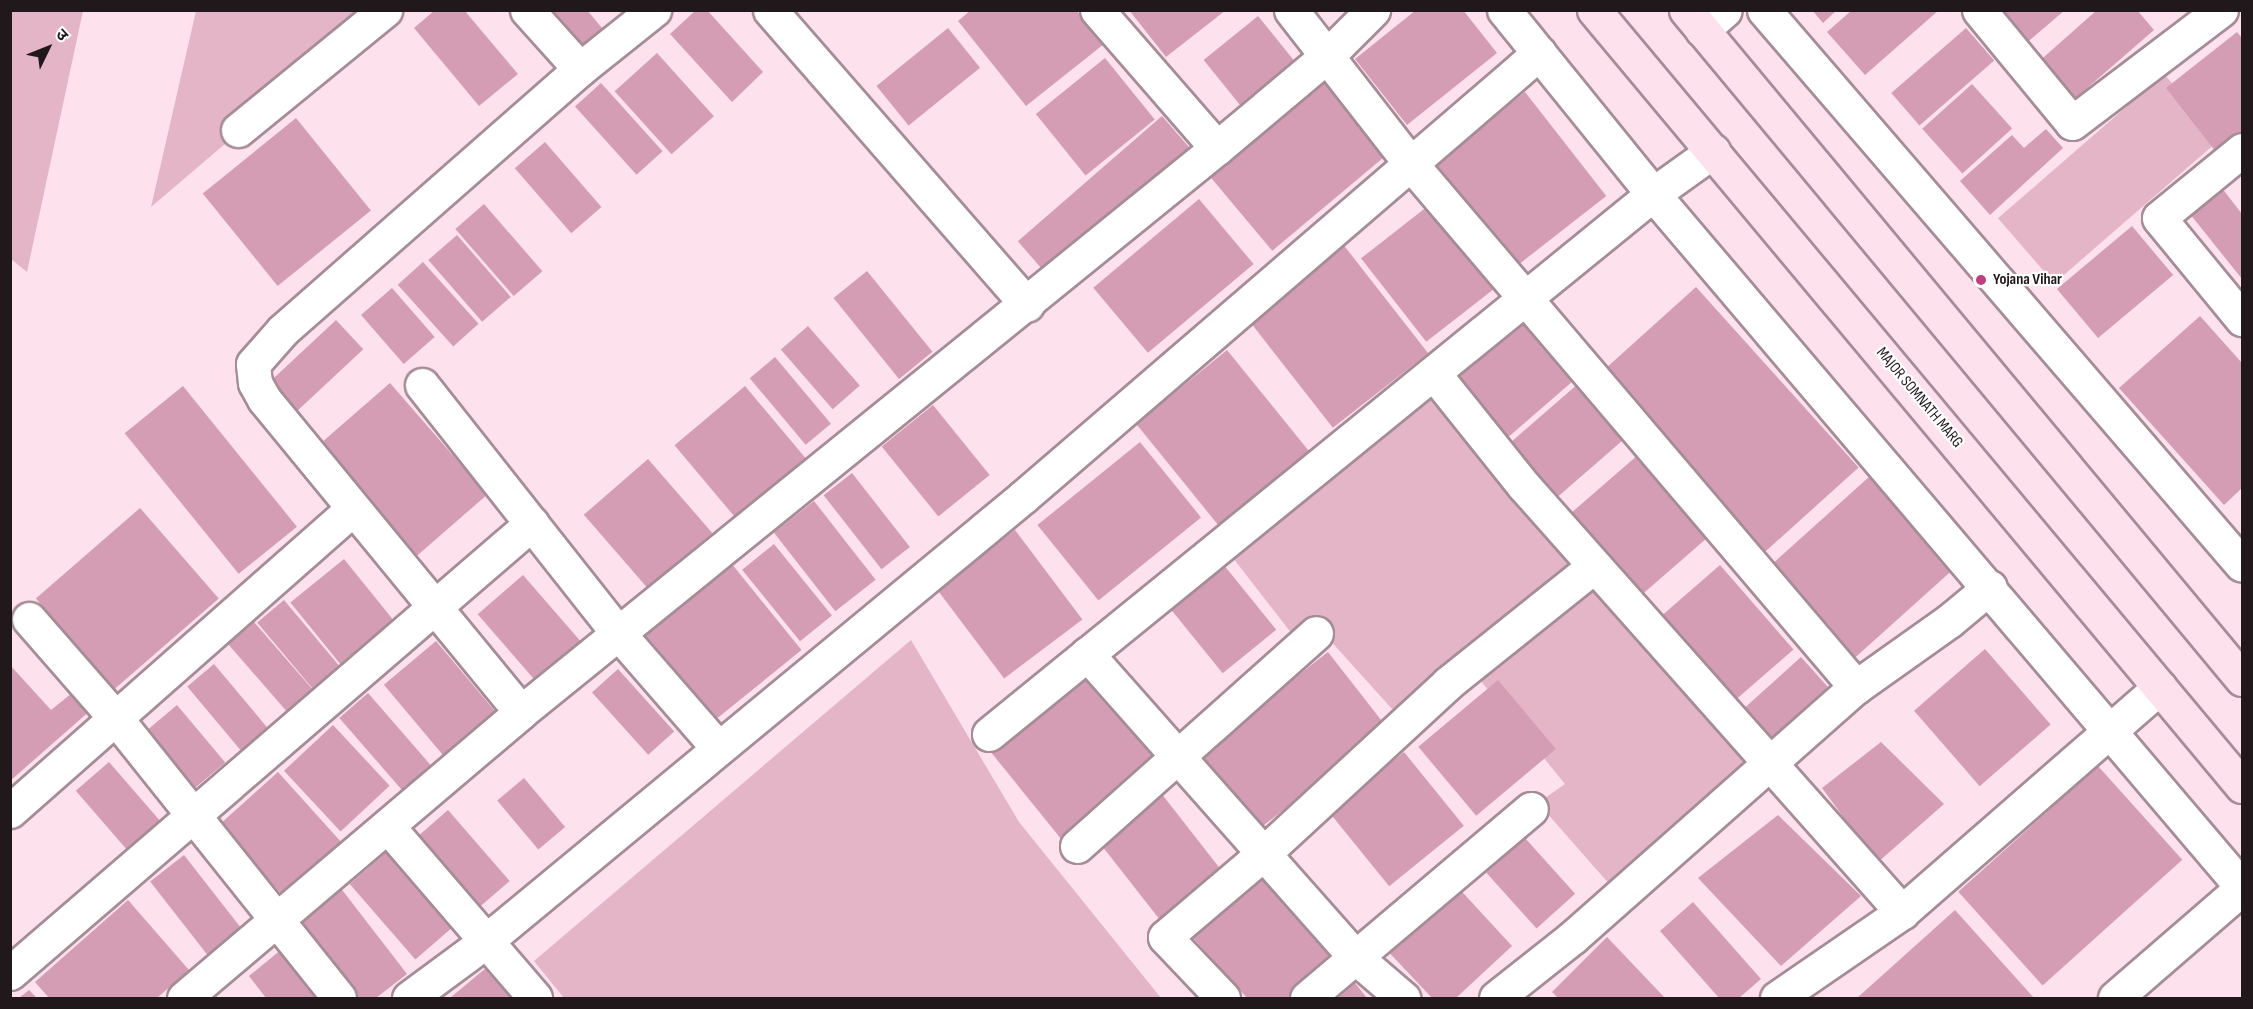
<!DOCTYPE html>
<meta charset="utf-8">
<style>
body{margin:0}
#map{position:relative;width:2253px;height:1009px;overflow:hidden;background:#fde1ec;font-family:"Sofia Sans Condensed","Noto Sans Devanagari",sans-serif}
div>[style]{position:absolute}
.green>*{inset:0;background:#e3b5c7;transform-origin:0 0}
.building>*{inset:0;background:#d49db4;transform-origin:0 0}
.roads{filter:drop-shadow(2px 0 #a58c96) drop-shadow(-2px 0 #a58c96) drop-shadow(0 2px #a58c96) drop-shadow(0 -2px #a58c96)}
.minor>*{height:33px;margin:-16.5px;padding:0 16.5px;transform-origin:16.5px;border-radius:16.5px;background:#fff}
.secondary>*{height:33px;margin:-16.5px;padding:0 16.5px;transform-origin:16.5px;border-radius:16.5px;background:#fde2ee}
.dots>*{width:16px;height:16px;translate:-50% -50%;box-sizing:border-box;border:3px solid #fff;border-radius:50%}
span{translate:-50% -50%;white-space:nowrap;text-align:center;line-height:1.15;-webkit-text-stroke:4.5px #fff;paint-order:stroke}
.poi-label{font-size:16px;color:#21181c;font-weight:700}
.left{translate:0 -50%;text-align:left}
.street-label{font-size:16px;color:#21181c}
.frame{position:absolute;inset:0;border:12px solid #21181c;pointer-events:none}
.north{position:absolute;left:18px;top:18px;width:60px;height:60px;-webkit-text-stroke:4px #fff;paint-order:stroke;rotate:47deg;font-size:16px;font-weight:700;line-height:24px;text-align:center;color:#21181c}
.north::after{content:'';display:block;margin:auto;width:21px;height:27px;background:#21181c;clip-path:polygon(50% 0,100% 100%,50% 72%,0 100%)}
</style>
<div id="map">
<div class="green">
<i style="clip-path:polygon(10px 11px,83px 11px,27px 272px,11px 259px)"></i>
<i style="clip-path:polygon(196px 11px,381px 11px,151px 207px)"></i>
<i style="left:2164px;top:74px;width:86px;height:220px;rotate:49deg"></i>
<i style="clip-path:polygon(1437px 391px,1770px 782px,1626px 903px,1538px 803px,1565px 784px,1471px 669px,1402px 720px,1318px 627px,1299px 643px,1230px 554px)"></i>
<i style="clip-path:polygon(911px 640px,1019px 822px,1161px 998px,564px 998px,534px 961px)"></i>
</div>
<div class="building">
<i style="clip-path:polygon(435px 10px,464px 10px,518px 74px,479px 106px,414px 28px)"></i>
<i style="clip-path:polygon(532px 10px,587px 10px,602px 28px,570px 56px)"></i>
<i style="clip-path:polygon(696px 10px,707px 10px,763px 72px,732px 102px,670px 34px)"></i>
<i style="clip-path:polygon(971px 10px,1076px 10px,1104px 44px,1026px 106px,958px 21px)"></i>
<i style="clip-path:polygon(1129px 10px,1226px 10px,1166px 57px)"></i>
<i style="clip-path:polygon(1416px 10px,1463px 10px,1497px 53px,1407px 125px,1355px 59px)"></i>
<i style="clip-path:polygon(1812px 10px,1837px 10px,1823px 23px)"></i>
<i style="clip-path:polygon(1852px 10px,1939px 10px,1865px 75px,1827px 32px)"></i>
<i style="clip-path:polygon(1995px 10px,2065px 10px,2024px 45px)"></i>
<i style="clip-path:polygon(2097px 10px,2137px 10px,2154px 30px,2070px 103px,2036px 64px)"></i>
<i style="left:1258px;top:16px;width:63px;height:70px;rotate:51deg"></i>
<i style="left:948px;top:28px;width:51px;height:92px;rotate:51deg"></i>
<i style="left:1966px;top:28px;width:43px;height:99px;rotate:49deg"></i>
<i style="clip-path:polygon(2237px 32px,2242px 38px,2242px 146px,2223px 161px,2166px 88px)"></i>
<i style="left:657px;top:53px;width:85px;height:57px;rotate:48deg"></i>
<i style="left:1105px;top:58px;width:79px;height:89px;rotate:51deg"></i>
<i style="left:1331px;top:75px;width:97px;height:158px;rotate:50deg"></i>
<i style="left:601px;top:83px;width:92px;height:35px;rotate:48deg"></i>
<i style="left:1972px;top:84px;width:60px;height:67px;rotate:48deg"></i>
<i style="left:1525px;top:92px;width:132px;height:117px;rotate:52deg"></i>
<i style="left:1162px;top:116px;width:45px;height:191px;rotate:49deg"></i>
<i style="left:296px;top:118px;width:119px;height:120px;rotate:51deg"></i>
<i style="clip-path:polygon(2046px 129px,2063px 148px,1990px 215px,1960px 181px,2012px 135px,2024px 148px)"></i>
<i style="left:545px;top:142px;width:86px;height:40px;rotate:49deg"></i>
<i style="clip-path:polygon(2218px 183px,2242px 214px,2242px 279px,2186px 209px)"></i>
<i style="left:1199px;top:199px;width:85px;height:138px;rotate:50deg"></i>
<i style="left:484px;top:204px;width:89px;height:38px;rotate:49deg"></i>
<i style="left:1428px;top:206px;width:106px;height:85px;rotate:52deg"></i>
<i style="left:2132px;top:226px;width:64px;height:98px;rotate:50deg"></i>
<i style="left:457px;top:235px;width:82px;height:38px;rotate:49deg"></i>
<i style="left:1342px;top:243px;width:140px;height:121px;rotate:52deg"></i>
<i style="left:423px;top:262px;width:83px;height:34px;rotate:48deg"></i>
<i style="left:867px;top:271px;width:104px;height:43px;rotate:51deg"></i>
<i style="left:1696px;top:287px;width:243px;height:131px;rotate:48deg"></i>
<i style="left:392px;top:288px;width:65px;height:41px;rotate:49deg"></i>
<i style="left:1525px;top:306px;width:88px;height:102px;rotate:49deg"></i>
<i style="clip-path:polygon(2200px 316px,2242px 363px,2242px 488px,2224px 505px,2119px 388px)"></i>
<i style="left:336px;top:320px;width:40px;height:97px;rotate:47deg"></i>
<i style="left:808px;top:326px;width:79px;height:36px;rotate:49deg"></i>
<i style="left:1227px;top:350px;width:132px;height:117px;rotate:51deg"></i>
<i style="left:775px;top:357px;width:87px;height:33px;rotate:50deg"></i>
<i style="left:390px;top:383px;width:148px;height:99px;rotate:49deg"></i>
<i style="left:1579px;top:383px;width:72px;height:104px;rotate:49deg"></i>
<i style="left:183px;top:386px;width:181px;height:75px;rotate:51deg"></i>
<i style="left:745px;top:386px;width:99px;height:92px;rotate:50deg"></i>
<i style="left:933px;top:405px;width:90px;height:66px;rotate:51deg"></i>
<i style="left:1140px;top:442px;width:97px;height:132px;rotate:51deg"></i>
<i style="left:1639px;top:454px;width:108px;height:102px;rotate:49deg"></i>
<i style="left:648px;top:459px;width:98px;height:85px;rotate:49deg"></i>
<i style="left:852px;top:473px;width:94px;height:36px;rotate:52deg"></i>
<i style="left:1870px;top:476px;width:125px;height:140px;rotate:48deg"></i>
<i style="left:814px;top:501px;width:100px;height:51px;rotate:52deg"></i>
<i style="left:140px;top:508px;width:120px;height:138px;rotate:49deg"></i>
<i style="left:1015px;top:530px;width:112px;height:98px;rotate:53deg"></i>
<i style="left:774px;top:544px;width:92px;height:41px;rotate:51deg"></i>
<i style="left:344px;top:559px;width:88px;height:69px;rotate:51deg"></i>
<i style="left:1219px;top:559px;width:91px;height:69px;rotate:51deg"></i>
<i style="left:731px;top:563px;width:112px;height:124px;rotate:51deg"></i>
<i style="left:1720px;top:565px;width:112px;height:93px;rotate:49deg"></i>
<i style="left:523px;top:575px;width:94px;height:60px;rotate:49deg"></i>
<i style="left:284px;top:600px;width:90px;height:35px;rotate:50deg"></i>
<i style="left:254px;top:622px;width:91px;height:34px;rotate:49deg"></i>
<i style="left:436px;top:641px;width:97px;height:68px;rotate:50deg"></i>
<i style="left:1985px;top:649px;width:100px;height:94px;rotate:49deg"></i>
<i style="left:1328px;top:652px;width:97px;height:166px;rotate:52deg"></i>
<i style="left:1801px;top:657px;width:46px;height:81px;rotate:48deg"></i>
<i style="left:1086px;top:663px;width:123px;height:130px;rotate:51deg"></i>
<i style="left:214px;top:664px;width:90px;height:35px;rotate:50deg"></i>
<i style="clip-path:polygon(10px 665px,51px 710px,77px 689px,92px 709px,10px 781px)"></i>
<i style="left:618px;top:669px;width:84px;height:35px;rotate:48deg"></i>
<i style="left:1498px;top:680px;width:90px;height:104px;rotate:50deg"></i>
<i style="left:368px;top:693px;width:99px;height:38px;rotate:49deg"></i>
<i style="left:177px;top:705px;width:75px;height:45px;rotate:50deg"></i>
<i style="left:333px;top:725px;width:83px;height:67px;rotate:47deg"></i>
<i style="clip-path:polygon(1881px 742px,1944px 804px,1877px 863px,1822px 788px)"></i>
<i style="left:1404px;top:752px;width:95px;height:96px;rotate:51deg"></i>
<i style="left:109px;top:762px;width:80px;height:44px;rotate:49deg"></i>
<i style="left:2098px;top:766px;width:126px;height:188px;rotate:48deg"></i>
<i style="left:278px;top:772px;width:94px;height:79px;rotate:48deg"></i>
<i style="left:524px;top:778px;width:64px;height:35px;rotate:50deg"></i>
<i style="left:1161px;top:793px;width:98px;height:79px;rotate:52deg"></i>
<i style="left:448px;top:810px;width:94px;height:38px;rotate:49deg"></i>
<i style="clip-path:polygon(1778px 815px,1861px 896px,1781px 966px,1698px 878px)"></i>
<i style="left:1525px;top:838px;width:75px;height:52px;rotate:48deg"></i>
<i style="left:389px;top:850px;width:100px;height:52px;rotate:49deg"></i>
<i style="left:184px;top:855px;width:98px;height:43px;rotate:52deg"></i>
<i style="clip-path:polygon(1263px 868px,1337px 956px,1290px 998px,1247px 998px,1186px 930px)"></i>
<i style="clip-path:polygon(336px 882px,407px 974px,376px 998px,352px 998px,290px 917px)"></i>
<i style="clip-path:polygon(1453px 882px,1512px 946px,1456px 998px,1432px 998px,1383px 946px)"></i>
<i style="clip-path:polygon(128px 900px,189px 970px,157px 998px,49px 998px,35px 982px)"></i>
<i style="clip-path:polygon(1693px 902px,1761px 979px,1739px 998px,1719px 998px,1660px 931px)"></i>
<i style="clip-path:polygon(1955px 910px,2034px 998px,1857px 998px)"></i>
<i style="clip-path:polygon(1607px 937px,1665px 998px,1558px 998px,1552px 992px)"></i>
<i style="clip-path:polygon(282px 949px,322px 998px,266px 998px,249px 976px)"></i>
<i style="clip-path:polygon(486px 968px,512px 998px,450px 998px)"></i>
<i style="clip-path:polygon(1355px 983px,1367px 998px,1338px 998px)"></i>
<i style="clip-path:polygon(29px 990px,37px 998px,19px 998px)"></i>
</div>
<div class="roads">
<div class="minor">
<i style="left:527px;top:10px;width:79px;rotate:48.1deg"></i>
<i style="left:770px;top:10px;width:391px;rotate:48.9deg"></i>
<i style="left:1097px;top:10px;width:183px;rotate:49deg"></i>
<i style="left:1291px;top:10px;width:195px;rotate:52.1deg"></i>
<i style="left:1411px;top:164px;width:687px;rotate:49.61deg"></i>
<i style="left:1504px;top:10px;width:237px;rotate:51deg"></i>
<i style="left:1653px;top:194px;width:909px;rotate:49.64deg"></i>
<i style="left:1764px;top:10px;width:732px;rotate:49.26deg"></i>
<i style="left:1979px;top:10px;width:146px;rotate:50.5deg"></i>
<i style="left:2072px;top:123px;width:187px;rotate:-37.2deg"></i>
<i style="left:1702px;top:30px;width:30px;rotate:-41deg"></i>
<i style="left:238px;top:130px;width:190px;rotate:-39.2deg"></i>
<i style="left:2242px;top:150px;width:107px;rotate:140.7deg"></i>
<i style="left:2159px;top:218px;width:131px;rotate:50.6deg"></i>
<i style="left:1435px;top:375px;width:142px;rotate:51.3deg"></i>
<i style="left:1524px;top:486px;width:570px;rotate:48.42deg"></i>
<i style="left:422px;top:385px;width:318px;rotate:51.7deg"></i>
<i style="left:619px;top:634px;width:151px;rotate:49deg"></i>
<i style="left:29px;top:619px;width:135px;rotate:48.9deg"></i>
<i style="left:118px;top:721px;width:354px;rotate:51.4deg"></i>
<i style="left:1087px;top:654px;width:403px;rotate:48.5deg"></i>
<i style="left:1354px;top:956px;width:65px;rotate:40.6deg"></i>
<i style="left:521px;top:712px;width:405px;rotate:-129.4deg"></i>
<i style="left:264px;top:399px;width:18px;rotate:-119deg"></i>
<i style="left:255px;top:383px;width:19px;rotate:-96deg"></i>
<i style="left:253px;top:364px;width:45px;rotate:-48.6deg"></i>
<i style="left:283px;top:330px;width:395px;rotate:-41.3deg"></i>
<i style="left:580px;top:69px;width:95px;rotate:-38.6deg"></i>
<i style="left:989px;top:734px;width:856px;rotate:-39.12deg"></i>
<i style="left:1653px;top:194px;width:74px;rotate:-35.6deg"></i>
<i style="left:10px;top:811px;width:455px;rotate:-41.4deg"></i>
<i style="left:389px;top:828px;width:224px;rotate:49.3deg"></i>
<i style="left:1077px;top:846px;width:320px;rotate:-41.7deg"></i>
<i style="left:10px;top:973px;width:689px;rotate:-40.76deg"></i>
<i style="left:184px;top:998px;width:442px;rotate:-40.3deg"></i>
<i style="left:521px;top:712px;width:896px;rotate:-39.02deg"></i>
<i style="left:1217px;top:148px;width:145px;rotate:-40deg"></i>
<i style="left:1328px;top:55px;width:64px;rotate:-45deg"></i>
<i style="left:409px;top:998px;width:96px;rotate:-36.5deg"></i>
<i style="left:486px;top:941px;width:697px;rotate:-39.58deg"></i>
<i style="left:1023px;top:497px;width:681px;rotate:-40.71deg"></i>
<i style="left:1223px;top:998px;width:84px;rotate:-133.6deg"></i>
<i style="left:1165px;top:937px;width:130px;rotate:-40.3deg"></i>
<i style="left:1264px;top:853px;width:251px;rotate:-42.7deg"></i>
<i style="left:1448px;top:683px;width:187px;rotate:-38.7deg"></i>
<i style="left:1307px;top:998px;width:293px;rotate:-40.2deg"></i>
<i style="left:1496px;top:998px;width:98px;rotate:-38.4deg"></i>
<i style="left:1573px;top:937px;width:378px;rotate:-41.5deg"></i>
<i style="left:1856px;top:687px;width:114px;rotate:-35.4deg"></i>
<i style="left:1949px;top:621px;width:53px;rotate:-39.7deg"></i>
<i style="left:1777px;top:998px;width:152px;rotate:-34.5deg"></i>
<i style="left:1902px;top:912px;width:342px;rotate:-41.1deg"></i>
<i style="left:2115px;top:998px;width:168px;rotate:-40.9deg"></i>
</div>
<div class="secondary">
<i style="left:1594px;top:10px;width:1011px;rotate:50.14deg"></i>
<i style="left:1686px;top:10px;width:870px;rotate:50.27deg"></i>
</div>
</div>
<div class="dots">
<i style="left:1981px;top:280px;background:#c13d82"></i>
</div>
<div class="poi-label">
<span class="left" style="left:1993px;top:280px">Yojana Vihar</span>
</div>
<div class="street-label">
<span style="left:1919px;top:398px;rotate:50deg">MAJOR SOMNATH MARG</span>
</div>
<div class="frame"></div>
<div class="north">उ</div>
</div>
